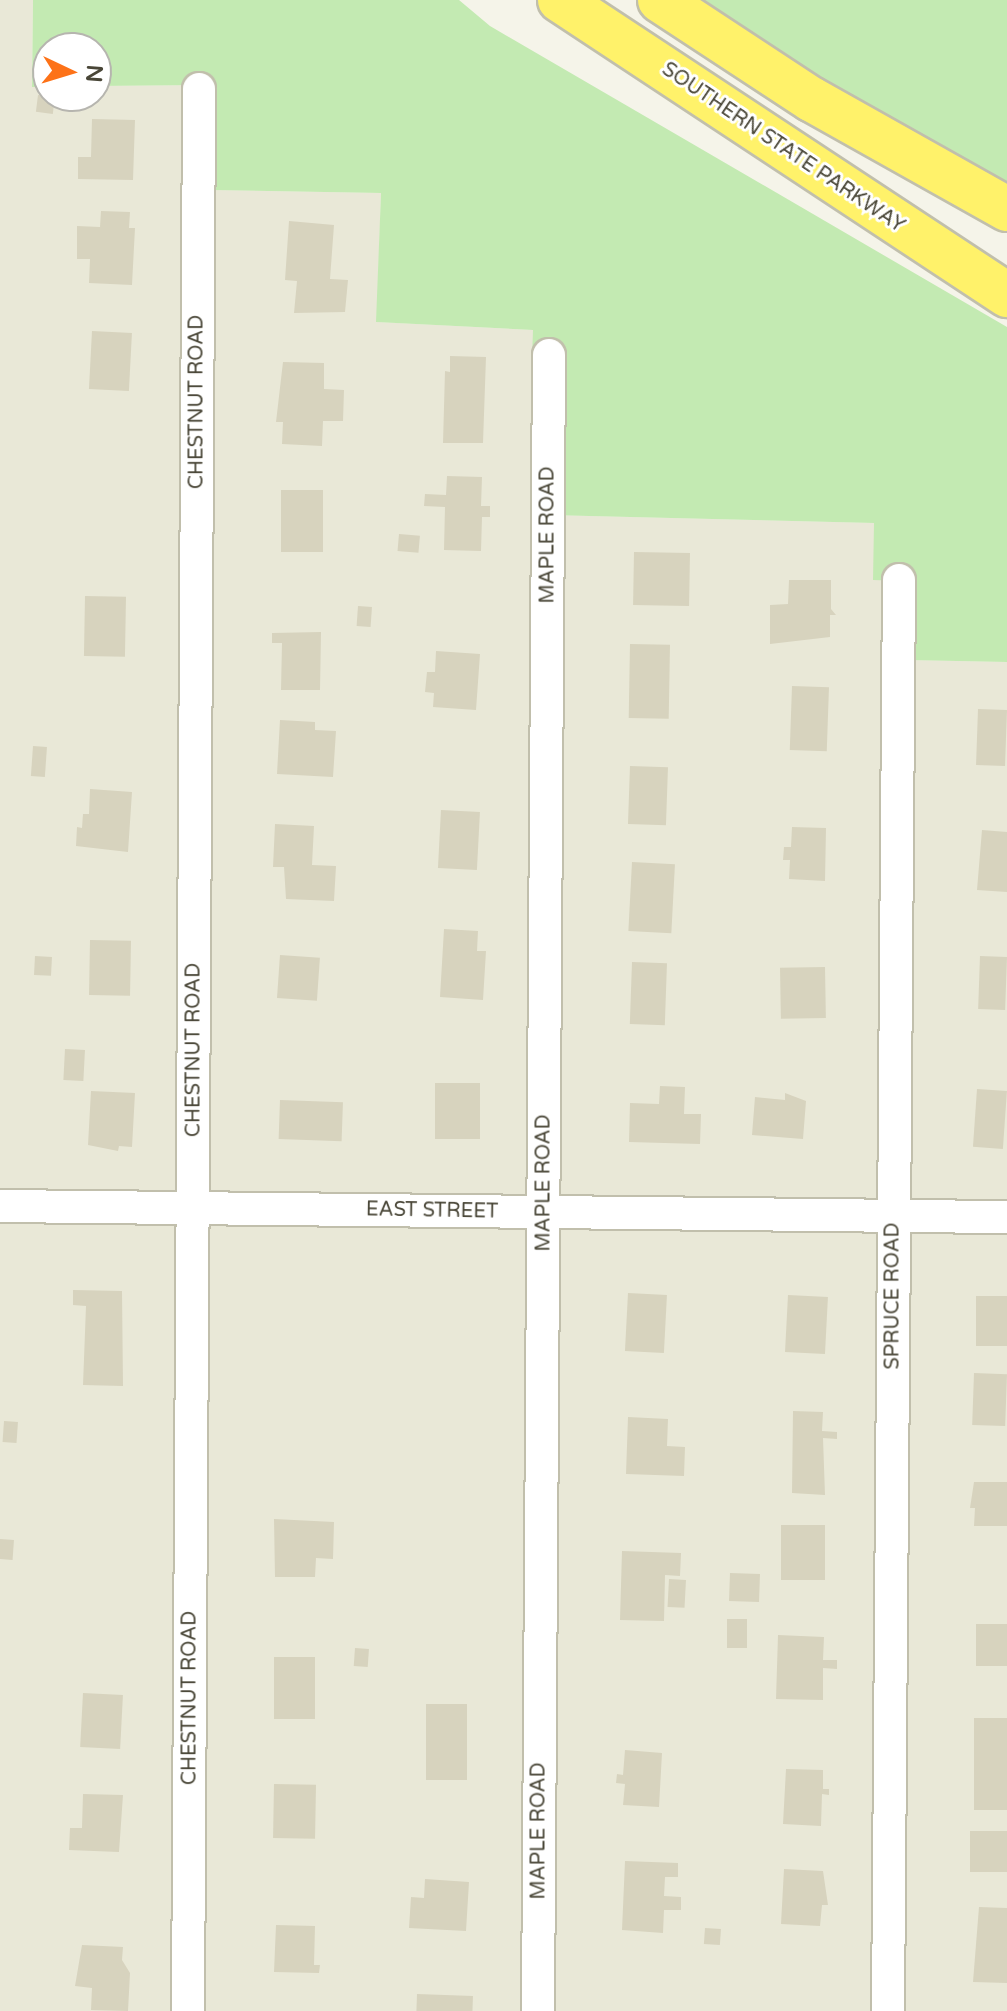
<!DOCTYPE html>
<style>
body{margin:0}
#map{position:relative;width:1007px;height:2011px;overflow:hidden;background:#f5f4e9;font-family:"Varela Round",sans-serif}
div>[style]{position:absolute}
.residential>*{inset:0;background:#e9e8d7}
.green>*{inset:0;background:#c3eab2}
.building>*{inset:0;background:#d7d3be;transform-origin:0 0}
.roads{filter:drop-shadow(2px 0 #c1bfac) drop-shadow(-2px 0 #c1bfac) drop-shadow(0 2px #c1bfac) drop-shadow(0 -2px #c1bfac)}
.minor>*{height:32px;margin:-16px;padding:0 16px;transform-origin:16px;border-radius:16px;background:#fff}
.motorway>*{height:44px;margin:-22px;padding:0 22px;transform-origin:22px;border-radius:22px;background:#fff26a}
span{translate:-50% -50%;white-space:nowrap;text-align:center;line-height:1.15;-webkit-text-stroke:6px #fff;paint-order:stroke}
.street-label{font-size:20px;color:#494637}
.north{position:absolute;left:32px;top:32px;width:80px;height:80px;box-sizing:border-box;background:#fff;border:2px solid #b6b5af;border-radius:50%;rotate:94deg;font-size:22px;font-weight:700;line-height:32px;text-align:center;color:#494637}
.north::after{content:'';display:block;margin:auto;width:28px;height:36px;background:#fd7218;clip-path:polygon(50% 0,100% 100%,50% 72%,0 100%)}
</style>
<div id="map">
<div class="residential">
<i style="clip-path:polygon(0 0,33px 0,32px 86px,48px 87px,48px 96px,96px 96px,96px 86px,209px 85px,211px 190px,381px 193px,377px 322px,533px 330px,549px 359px,549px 515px,875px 523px,904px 581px,906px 660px,1007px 662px,1007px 2011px,0 2011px)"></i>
</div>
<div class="green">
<i style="clip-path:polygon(33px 0,459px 0,490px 26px,1007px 327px,1007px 662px,906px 660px,903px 581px,873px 580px,874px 523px,548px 515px,549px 359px,532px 359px,533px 330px,376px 322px,381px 193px,210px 190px,208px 85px,96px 86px,96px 48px,48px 48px,48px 87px,32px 87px)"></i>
<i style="clip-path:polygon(702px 0,1007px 0,1007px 184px,805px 71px)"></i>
</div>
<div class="building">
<i style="left:38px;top:95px;width:17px;height:17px;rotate:7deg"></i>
<i style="clip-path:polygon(92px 119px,135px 120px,133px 180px,78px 179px,78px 157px,91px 157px)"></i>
<i style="clip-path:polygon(101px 211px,130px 212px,129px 228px,135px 228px,132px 285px,89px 283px,90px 259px,77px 259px,77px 226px,100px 227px)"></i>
<i style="clip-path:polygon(289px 221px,334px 225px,330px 279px,348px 280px,345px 312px,294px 313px,297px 281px,285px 280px)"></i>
<i style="left:92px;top:331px;width:40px;height:58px;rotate:3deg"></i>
<i style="clip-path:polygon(450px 356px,486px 357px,483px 443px,443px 443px,445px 371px,450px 372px)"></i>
<i style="clip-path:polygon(283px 362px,324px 363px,324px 389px,344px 390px,343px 421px,323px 421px,322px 446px,282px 444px,283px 422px,276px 422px)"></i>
<i style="clip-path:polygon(447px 476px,482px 477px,481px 506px,490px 506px,490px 517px,482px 517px,481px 551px,444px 550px,445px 507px,424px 506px,425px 494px,446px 495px)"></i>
<i style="left:281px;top:490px;width:42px;height:62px"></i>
<i style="left:399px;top:534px;width:21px;height:17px;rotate:5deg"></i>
<i style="left:634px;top:552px;width:56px;height:53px;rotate:1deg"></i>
<i style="clip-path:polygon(789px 580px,831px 580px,831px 609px,836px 615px,830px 615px,830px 637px,770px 644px,770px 605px,788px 604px)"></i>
<i style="left:85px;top:596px;width:41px;height:60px;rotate:1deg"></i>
<i style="left:358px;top:606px;width:14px;height:20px;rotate:4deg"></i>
<i style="clip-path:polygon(321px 632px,320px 690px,281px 690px,282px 643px,272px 643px,272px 633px)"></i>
<i style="left:630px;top:644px;width:40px;height:74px;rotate:1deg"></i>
<i style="clip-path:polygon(436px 651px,480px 654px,476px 710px,433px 707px,434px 693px,425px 692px,427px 672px,435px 672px)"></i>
<i style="left:792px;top:686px;width:37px;height:64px;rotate:2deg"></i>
<i style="left:978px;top:709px;width:29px;height:56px;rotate:2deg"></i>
<i style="clip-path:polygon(280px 720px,315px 722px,315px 730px,336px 731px,333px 777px,277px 774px)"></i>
<i style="left:33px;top:746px;width:14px;height:30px;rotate:4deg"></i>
<i style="left:630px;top:766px;width:38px;height:58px;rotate:2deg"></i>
<i style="clip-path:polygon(90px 789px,132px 792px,128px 852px,76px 846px,77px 827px,82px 828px,83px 814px,89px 814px)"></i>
<i style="left:441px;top:810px;width:39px;height:58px;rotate:3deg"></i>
<i style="clip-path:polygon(275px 824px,314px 826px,312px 865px,336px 866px,334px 901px,286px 899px,284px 867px,273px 867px)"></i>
<i style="clip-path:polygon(792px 827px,826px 828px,825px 881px,789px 879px,790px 860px,783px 860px,784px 847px,791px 847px)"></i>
<i style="clip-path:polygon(982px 830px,1007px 832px,1007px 892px,977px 890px)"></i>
<i style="left:632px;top:862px;width:43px;height:69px;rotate:3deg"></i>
<i style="clip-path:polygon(444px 929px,478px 931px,477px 951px,486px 951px,483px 1000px,440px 997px)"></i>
<i style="left:90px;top:940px;width:41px;height:55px;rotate:1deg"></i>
<i style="left:280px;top:955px;width:40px;height:43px;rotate:4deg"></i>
<i style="left:35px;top:956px;width:17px;height:19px;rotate:3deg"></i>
<i style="left:980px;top:956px;width:27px;height:53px;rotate:2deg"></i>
<i style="left:632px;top:962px;width:35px;height:62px;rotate:2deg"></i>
<i style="left:825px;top:967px;width:51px;height:45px;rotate:89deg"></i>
<i style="left:65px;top:1049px;width:20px;height:31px;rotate:3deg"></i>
<i style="left:435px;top:1083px;width:45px;height:56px"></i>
<i style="clip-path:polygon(660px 1086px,685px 1087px,684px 1114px,701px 1114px,700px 1144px,629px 1142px,630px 1103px,659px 1104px)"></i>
<i style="left:977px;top:1089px;width:30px;height:58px;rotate:4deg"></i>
<i style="clip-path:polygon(91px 1091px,135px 1093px,132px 1147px,119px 1146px,118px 1151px,88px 1145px)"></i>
<i style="clip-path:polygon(785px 1093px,806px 1101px,803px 1139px,752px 1135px,755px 1097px,785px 1100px)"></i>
<i style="left:280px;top:1100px;width:63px;height:39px;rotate:2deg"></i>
<i style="clip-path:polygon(73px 1290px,122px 1291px,123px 1386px,83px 1385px,86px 1306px,73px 1305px)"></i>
<i style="left:628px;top:1293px;width:39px;height:58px;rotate:3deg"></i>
<i style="left:788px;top:1295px;width:40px;height:57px;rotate:3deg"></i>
<i style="left:976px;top:1296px;width:31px;height:50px"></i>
<i style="left:974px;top:1373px;width:33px;height:52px;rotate:2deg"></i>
<i style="clip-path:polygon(793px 1411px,823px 1412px,822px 1431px,837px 1432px,837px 1439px,823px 1438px,825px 1495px,792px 1493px)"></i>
<i style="clip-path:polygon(628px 1417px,668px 1419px,667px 1446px,685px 1447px,684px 1476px,626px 1474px)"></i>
<i style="left:4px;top:1421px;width:14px;height:21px;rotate:4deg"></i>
<i style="clip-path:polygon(974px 1482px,1007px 1482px,1007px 1526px,974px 1526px,975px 1508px,970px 1508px)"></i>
<i style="clip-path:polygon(274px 1519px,334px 1522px,333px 1559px,316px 1558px,315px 1577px,275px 1577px)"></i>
<i style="left:781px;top:1525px;width:44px;height:55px"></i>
<i style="left:0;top:1539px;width:14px;height:20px;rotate:4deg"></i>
<i style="clip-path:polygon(622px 1551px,681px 1553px,680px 1576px,665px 1575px,664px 1621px,620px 1620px)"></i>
<i style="left:730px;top:1573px;width:30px;height:28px;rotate:2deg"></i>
<i style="left:669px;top:1579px;width:17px;height:28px;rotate:3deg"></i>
<i style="left:727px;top:1619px;width:20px;height:29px"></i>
<i style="left:976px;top:1624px;width:31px;height:42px"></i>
<i style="clip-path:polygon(778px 1635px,824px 1637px,823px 1660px,837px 1660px,837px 1669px,823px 1668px,823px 1700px,776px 1699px)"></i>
<i style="left:355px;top:1648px;width:14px;height:18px;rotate:4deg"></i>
<i style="left:274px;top:1657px;width:41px;height:62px"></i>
<i style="left:83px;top:1693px;width:40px;height:54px;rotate:3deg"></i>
<i style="left:426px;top:1704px;width:41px;height:76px"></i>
<i style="left:974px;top:1718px;width:33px;height:92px"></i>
<i style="clip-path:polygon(625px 1750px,662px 1753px,659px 1807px,623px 1805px,625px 1784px,616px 1783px,617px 1774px,623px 1775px)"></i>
<i style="clip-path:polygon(786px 1769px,823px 1770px,823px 1789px,829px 1789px,829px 1795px,822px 1794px,821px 1826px,783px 1824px)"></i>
<i style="left:274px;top:1784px;width:42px;height:54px;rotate:1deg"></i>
<i style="clip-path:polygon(83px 1794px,123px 1795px,119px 1852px,69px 1850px,70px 1828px,82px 1828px)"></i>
<i style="left:970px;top:1831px;width:37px;height:41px"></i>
<i style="clip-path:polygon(625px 1861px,678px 1863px,678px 1877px,665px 1877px,664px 1896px,681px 1897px,681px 1910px,664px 1910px,663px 1933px,622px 1930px)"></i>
<i style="clip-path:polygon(784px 1869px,823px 1871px,828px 1905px,822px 1905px,820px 1926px,781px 1924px)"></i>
<i style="clip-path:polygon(425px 1879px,469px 1882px,466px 1931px,409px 1928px,411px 1897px,424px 1898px)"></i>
<i style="clip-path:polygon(979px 1907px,1007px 1908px,1007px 1983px,973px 1982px)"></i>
<i style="clip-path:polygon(276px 1925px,315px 1926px,314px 1965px,320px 1965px,319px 1973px,274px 1972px)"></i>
<i style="left:705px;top:1928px;width:16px;height:16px;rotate:4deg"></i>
<i style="clip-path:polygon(82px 1945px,123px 1947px,122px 1960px,130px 1973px,128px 2011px,91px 2010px,92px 1988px,75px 1986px)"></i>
<i style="left:417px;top:1994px;width:56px;height:17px;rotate:2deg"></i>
</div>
<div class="roads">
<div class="minor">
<i style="left:0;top:1206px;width:1007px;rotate:0.63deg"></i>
<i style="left:188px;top:2011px;width:1922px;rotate:-89.67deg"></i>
<i style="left:538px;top:2011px;width:1656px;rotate:-89.62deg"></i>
<i style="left:888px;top:2011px;width:1431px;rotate:-89.56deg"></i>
</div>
<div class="motorway">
<i style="left:560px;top:0;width:536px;rotate:33.42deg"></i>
<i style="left:660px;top:0;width:181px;rotate:33.3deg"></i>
<i style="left:811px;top:99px;width:225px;rotate:29.3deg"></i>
</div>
</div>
<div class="street-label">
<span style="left:783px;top:148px;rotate:34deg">SOUTHERN STATE PARKWAY</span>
<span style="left:197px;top:402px;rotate:-90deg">CHESTNUT ROAD</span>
<span style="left:548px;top:535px;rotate:-90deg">MAPLE ROAD</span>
<span style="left:194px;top:1050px;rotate:-90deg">CHESTNUT ROAD</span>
<span style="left:544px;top:1183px;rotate:-90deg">MAPLE ROAD</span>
<span style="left:432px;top:1211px;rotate:1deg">EAST STREET</span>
<span style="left:893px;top:1296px;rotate:-90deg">SPRUCE ROAD</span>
<span style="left:190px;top:1698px;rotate:-90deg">CHESTNUT ROAD</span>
<span style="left:539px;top:1831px;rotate:-90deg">MAPLE ROAD</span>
</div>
<div class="north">N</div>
</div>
